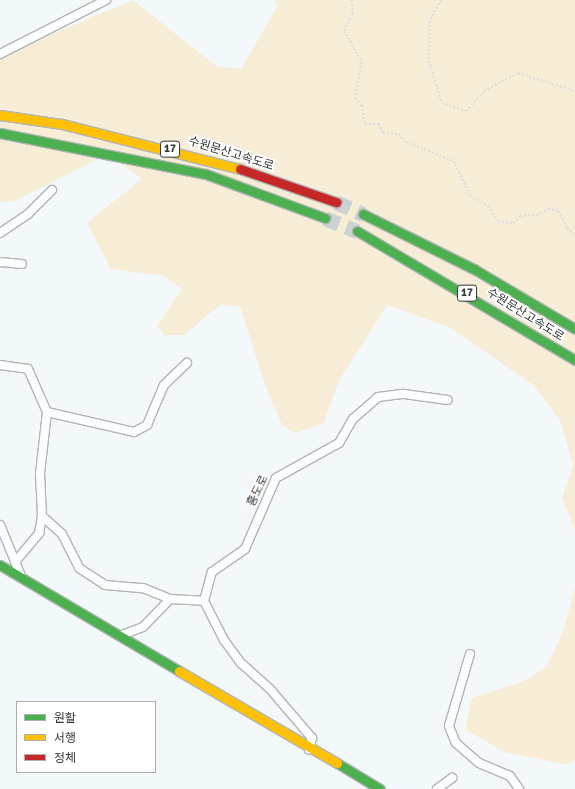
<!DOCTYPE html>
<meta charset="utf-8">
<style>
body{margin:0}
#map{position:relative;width:575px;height:789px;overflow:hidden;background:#f3f9fa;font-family:Signika,"Noto Sans KR",sans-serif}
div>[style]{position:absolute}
.green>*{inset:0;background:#f7ecd6}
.highway-tunnel>*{height:15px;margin-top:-7.5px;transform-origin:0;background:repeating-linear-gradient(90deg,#ccd2d3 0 15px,transparent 0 23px)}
.path>*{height:1.5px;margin-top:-0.75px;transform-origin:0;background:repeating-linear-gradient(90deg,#dbdddd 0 2px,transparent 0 4px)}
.roads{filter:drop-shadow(1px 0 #b1b5b6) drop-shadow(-1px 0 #b1b5b6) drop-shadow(0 1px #b1b5b6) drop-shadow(0 -1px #b1b5b6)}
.street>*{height:8px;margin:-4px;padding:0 4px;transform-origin:4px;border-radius:4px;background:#fdfefe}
.fast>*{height:9px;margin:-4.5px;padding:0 4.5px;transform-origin:4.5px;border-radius:4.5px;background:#4caf50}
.slow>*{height:9px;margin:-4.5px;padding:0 4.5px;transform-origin:4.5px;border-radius:4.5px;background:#ffc107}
.jam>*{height:9px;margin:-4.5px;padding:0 4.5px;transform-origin:4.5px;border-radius:4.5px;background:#c62828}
span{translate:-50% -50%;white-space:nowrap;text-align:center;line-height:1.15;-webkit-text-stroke:4px #fff;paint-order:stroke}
.shield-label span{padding:1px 3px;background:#fff;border:1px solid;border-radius:3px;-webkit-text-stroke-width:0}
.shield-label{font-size:11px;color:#323636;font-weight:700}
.street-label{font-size:12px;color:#323636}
.legend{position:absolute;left:16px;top:701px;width:140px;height:72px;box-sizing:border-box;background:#fff;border:1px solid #adafaf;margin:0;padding:5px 7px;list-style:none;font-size:12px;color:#323636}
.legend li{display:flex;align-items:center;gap:8px;height:20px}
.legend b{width:20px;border:1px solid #adafaf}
</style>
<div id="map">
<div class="green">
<i style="clip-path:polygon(133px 0,216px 66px,241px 69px,277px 7px,274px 0,575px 0,575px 530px,562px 498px,573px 465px,560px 420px,533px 385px,449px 327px,387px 305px,340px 379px,323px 424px,295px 433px,282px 425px,265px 385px,240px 306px,220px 305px,184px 335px,165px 335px,157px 326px,182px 289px,164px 276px,111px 269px,87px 223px,142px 179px,108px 154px,15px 201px,0 202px,0 56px)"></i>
<i style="clip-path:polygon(575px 588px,575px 760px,567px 765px,504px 752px,465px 729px,472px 698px,525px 681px,547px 666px,564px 629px)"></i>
</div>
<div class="highway-tunnel">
<i style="left:336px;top:202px;width:30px;rotate:24deg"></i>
<i style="left:325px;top:218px;width:35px;rotate:22deg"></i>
</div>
<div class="path">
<i style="left:352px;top:0;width:15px;rotate:86deg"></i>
<i style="left:353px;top:15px;width:18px;rotate:119deg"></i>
<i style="left:344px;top:31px;width:36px;rotate:60deg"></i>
<i style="left:362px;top:62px;width:37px;rotate:101deg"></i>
<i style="left:355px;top:98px;width:10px;rotate:45deg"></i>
<i style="left:362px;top:105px;width:19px;rotate:81deg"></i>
<i style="left:365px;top:124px;width:14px"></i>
<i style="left:379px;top:124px;width:10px;rotate:66deg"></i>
<i style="left:383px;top:133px;width:16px;rotate:4deg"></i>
<i style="left:399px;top:134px;width:11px;rotate:49deg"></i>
<i style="left:406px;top:142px;width:52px;rotate:21.6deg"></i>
<i style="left:454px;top:161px;width:38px;rotate:65deg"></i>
<i style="left:470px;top:196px;width:21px;rotate:28deg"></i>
<i style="left:489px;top:206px;width:17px;rotate:59deg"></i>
<i style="left:498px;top:221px;width:15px;rotate:8deg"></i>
<i style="left:513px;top:223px;width:10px;rotate:-45deg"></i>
<i style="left:520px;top:216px;width:17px;rotate:-3deg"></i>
<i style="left:537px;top:215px;width:13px;rotate:-29deg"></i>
<i style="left:548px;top:209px;width:11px;rotate:10deg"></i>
<i style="left:559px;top:211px;width:19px;rotate:65deg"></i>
<i style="left:567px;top:228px;width:11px;rotate:41deg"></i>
<i style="left:441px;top:0;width:24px;rotate:118deg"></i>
<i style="left:430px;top:21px;width:40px;rotate:91.4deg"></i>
<i style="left:429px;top:61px;width:44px;rotate:72.8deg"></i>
<i style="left:442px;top:103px;width:25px;rotate:18deg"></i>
<i style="left:466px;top:111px;width:27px;rotate:-48deg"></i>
<i style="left:484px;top:91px;width:38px;rotate:-28deg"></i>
<i style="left:518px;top:73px;width:60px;rotate:17.5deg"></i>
</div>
<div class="roads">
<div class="street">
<i style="left:0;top:54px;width:119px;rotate:-27deg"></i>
<i style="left:0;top:233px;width:34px;rotate:-34deg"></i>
<i style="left:28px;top:214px;width:34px;rotate:-45deg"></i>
<i style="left:0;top:262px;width:22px;rotate:5deg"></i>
<i style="left:0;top:365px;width:28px;rotate:8deg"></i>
<i style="left:28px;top:369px;width:47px;rotate:66.2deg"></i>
<i style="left:47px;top:412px;width:61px;rotate:96.5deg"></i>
<i style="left:40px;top:473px;width:43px;rotate:87.3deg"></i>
<i style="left:42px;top:516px;width:27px;rotate:42deg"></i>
<i style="left:62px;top:534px;width:38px;rotate:63deg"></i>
<i style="left:79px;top:568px;width:31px;rotate:33deg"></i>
<i style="left:105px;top:585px;width:38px;rotate:5deg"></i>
<i style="left:143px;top:588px;width:29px;rotate:22deg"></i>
<i style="left:170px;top:599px;width:34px;rotate:3deg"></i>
<i style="left:204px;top:601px;width:30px;rotate:-75deg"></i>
<i style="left:212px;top:572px;width:40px;rotate:-34.9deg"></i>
<i style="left:245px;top:549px;width:77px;rotate:-66.4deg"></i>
<i style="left:276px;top:478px;width:72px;rotate:-29.1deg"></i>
<i style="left:339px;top:443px;width:28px;rotate:-60deg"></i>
<i style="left:353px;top:419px;width:33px;rotate:-41deg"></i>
<i style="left:378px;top:397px;width:26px;rotate:-7deg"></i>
<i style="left:404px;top:394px;width:44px;rotate:7.8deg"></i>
<i style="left:47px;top:412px;width:89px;rotate:12.9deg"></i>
<i style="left:134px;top:432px;width:15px;rotate:-28deg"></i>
<i style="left:147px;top:425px;width:43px;rotate:-67deg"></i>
<i style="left:164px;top:385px;width:32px;rotate:-44deg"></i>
<i style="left:0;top:525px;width:55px;rotate:67.6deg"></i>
<i style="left:15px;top:562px;width:38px;rotate:-50deg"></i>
<i style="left:39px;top:533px;width:17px;rotate:-80deg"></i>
<i style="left:204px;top:601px;width:44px;rotate:62.9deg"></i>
<i style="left:224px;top:640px;width:29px;rotate:54deg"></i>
<i style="left:241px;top:663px;width:39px;rotate:42deg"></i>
<i style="left:270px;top:689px;width:65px;rotate:49.4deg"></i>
<i style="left:312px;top:738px;width:12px;rotate:104deg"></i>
<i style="left:122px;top:635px;width:22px;rotate:-21deg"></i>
<i style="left:143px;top:627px;width:39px;rotate:-46deg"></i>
<i style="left:470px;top:654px;width:75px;rotate:106.3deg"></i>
<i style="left:449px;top:726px;width:18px;rotate:68deg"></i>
<i style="left:456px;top:743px;width:30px;rotate:41deg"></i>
<i style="left:479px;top:763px;width:34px;rotate:23deg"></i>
<i style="left:510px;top:776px;width:16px;rotate:55deg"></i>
<i style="left:437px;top:789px;width:19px;rotate:-36deg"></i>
</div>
<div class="fast">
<i style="left:0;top:133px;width:210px;rotate:11.3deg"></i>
<i style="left:206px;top:174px;width:127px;rotate:20.3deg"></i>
<i style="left:363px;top:214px;width:124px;rotate:26.4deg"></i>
<i style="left:474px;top:269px;width:117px;rotate:30.7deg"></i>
<i style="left:357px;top:231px;width:253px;rotate:30.6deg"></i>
<i style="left:0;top:565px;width:208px;rotate:30.6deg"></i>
<i style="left:337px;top:763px;width:50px;rotate:31.2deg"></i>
</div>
<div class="slow">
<i style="left:0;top:115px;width:63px;rotate:8.3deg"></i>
<i style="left:62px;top:124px;width:184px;rotate:14.2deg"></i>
<i style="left:179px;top:671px;width:183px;rotate:30.2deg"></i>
</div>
<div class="jam">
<i style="left:240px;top:169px;width:102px;rotate:19deg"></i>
</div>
</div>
<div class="shield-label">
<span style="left:170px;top:149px">17</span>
<span style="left:467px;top:293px">17</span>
</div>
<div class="street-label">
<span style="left:231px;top:154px;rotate:17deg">수원문산고속도로</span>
<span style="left:525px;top:315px;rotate:32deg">수원문산고속도로</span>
<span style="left:258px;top:491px;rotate:-64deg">흥도로</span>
</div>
<ul class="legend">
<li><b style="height:5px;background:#4caf50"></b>원활</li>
<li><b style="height:5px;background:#ffc107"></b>서행</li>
<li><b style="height:5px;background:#c62828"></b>정체</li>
</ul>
</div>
